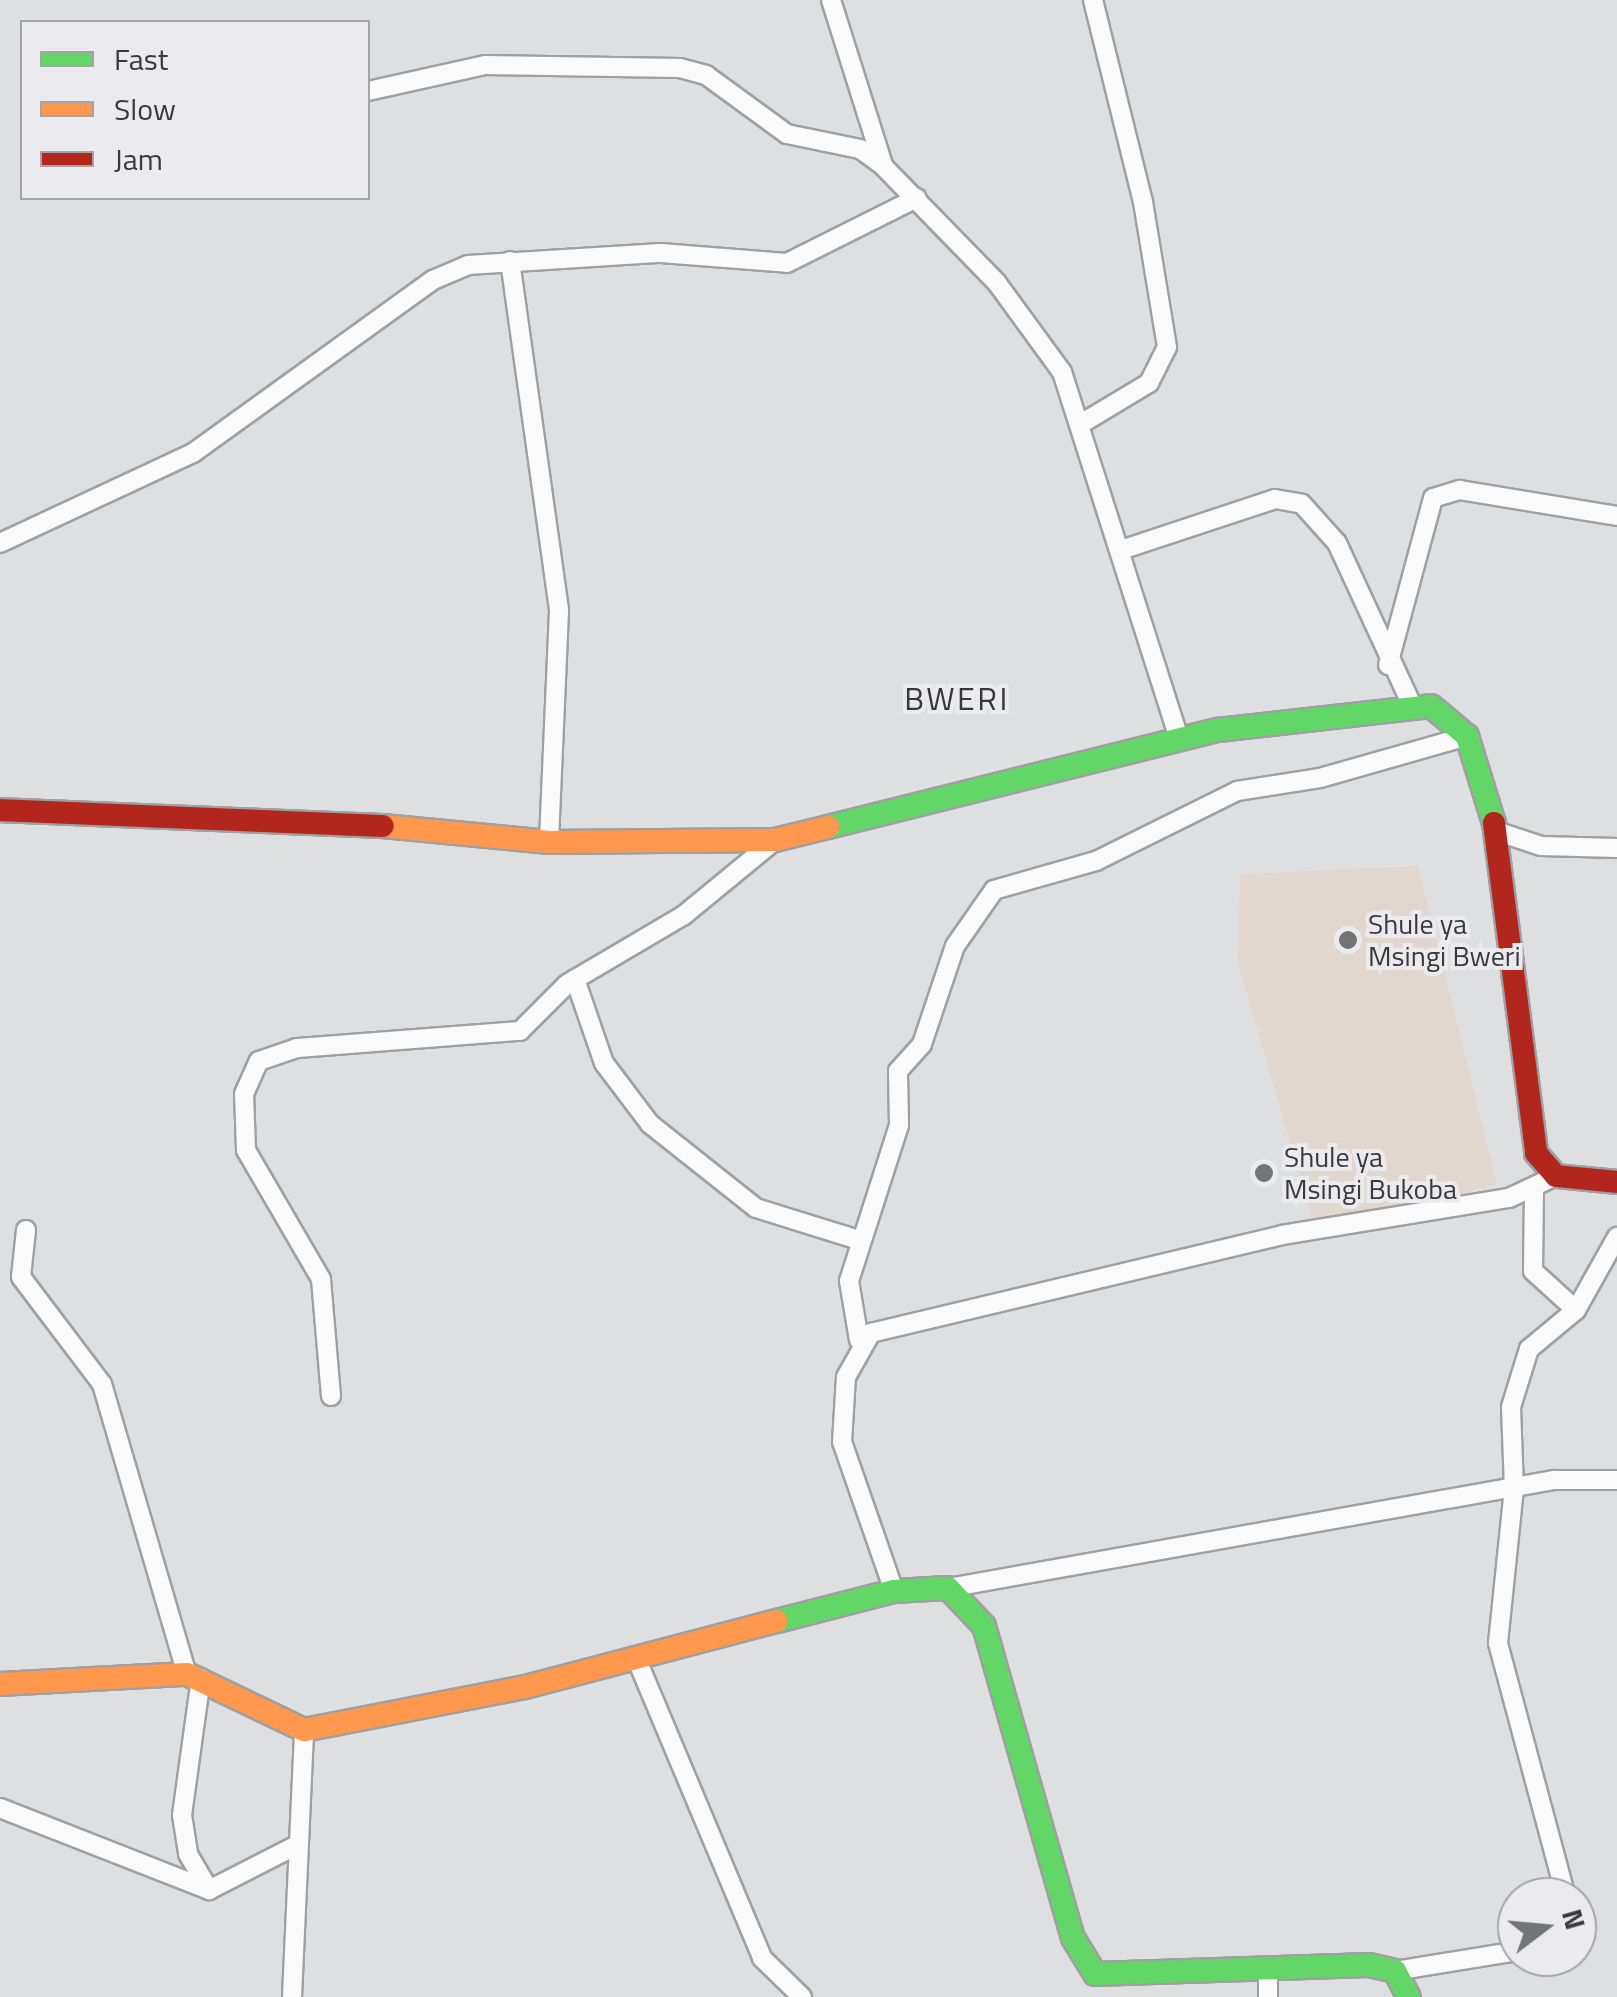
<!DOCTYPE html>
<style>
body{margin:0}
#map{position:relative;width:1617px;height:1997px;overflow:hidden;background:#dedfe0;font-family:"Titillium Web",sans-serif}
div>[style]{position:absolute}
.education>*{inset:0;background:#e1d7cf}
.roads{filter:drop-shadow(2px 0 #9fa0a1) drop-shadow(-2px 0 #9fa0a1) drop-shadow(0 2px #9fa0a1) drop-shadow(0 -2px #9fa0a1)}
.street>*{height:18px;margin:-9px;padding:0 9px;transform-origin:9px;border-radius:9px;background:#fafafa}
.fast>*{height:22px;margin:-11px;padding:0 11px;transform-origin:11px;border-radius:11px;background:#63d668}
.slow>*{height:22px;margin:-11px;padding:0 11px;transform-origin:11px;border-radius:11px;background:#ff974d}
.jam>*{height:22px;margin:-11px;padding:0 11px;transform-origin:11px;border-radius:11px;background:#b3261e}
.dots>*{width:28px;height:28px;translate:-50% -50%;box-sizing:border-box;border:5px solid #ebebef;border-radius:50%}
span{translate:-50% -50%;white-space:nowrap;text-align:center;line-height:1.15;-webkit-text-stroke:8px #ebebef;paint-order:stroke}
.poi-label{font-size:28px;color:#3a3a3b}
.left{translate:0 -50%;text-align:left}
.quarter-label{font-size:32px;color:#37383a;letter-spacing:2.5px}
.legend{position:absolute;left:20px;top:20px;width:350px;height:180px;box-sizing:border-box;background:#ebebef;border:2px solid #a4a4a7;margin:0;padding:12px 18px;list-style:none;font-size:30px;color:#3a3a3b}
.legend li{display:flex;align-items:center;gap:20px;height:50px}
.legend b{width:50px;border:2px solid #a4a4a7}
.north{position:absolute;left:1497px;top:1877px;width:100px;height:100px;box-sizing:border-box;background:#ebebef;border:2px solid #a4a4a7;border-radius:50%;rotate:74deg;font-size:28px;font-weight:700;line-height:40px;text-align:center;color:#3a3a3b}
.north::after{content:'';display:block;margin:auto;width:35px;height:45px;background:#737475;clip-path:polygon(50% 0,100% 100%,50% 72%,0 100%)}
</style>
<div id="map">
<div class="education">
<i style="clip-path:polygon(1418px 866px,1497px 1184px,1316px 1230px,1238px 964px,1240px 874px)"></i>
</div>
<div class="roads">
<div class="street">
<i style="left:831px;top:0;width:173px;rotate:72.5deg"></i>
<i style="left:368px;top:91px;width:120px;rotate:-12.5deg"></i>
<i style="left:485px;top:65px;width:195px;rotate:0.9deg"></i>
<i style="left:680px;top:68px;width:27px;rotate:15deg"></i>
<i style="left:706px;top:75px;width:100px;rotate:36.1deg"></i>
<i style="left:787px;top:134px;width:75px;rotate:11.6deg"></i>
<i style="left:860px;top:149px;width:29px;rotate:36deg"></i>
<i style="left:883px;top:166px;width:163px;rotate:45.7deg"></i>
<i style="left:997px;top:283px;width:110px;rotate:53.9deg"></i>
<i style="left:1062px;top:372px;width:384px;rotate:72.3deg"></i>
<i style="left:510px;top:261px;width:353px;rotate:82deg"></i>
<i style="left:559px;top:611px;width:231px;rotate:92.5deg"></i>
<i style="left:1084px;top:422px;width:76px;rotate:-31deg"></i>
<i style="left:1149px;top:383px;width:40px;rotate:-63.4deg"></i>
<i style="left:1167px;top:347px;width:147px;rotate:-99.4deg"></i>
<i style="left:1143px;top:202px;width:208px;rotate:-103.9deg"></i>
<i style="left:0;top:543px;width:213px;rotate:-25deg"></i>
<i style="left:193px;top:453px;width:296px;rotate:-35.8deg"></i>
<i style="left:433px;top:280px;width:38px;rotate:-23deg"></i>
<i style="left:468px;top:265px;width:193px;rotate:-3.6deg"></i>
<i style="left:661px;top:253px;width:126px;rotate:4.5deg"></i>
<i style="left:787px;top:263px;width:145px;rotate:-26.6deg"></i>
<i style="left:1121px;top:550px;width:162px;rotate:-18.3deg"></i>
<i style="left:1275px;top:499px;width:27px;rotate:10deg"></i>
<i style="left:1302px;top:504px;width:52px;rotate:48.1deg"></i>
<i style="left:1337px;top:543px;width:179px;rotate:65.2deg"></i>
<i style="left:1388px;top:665px;width:173px;rotate:-74.9deg"></i>
<i style="left:1433px;top:498px;width:28px;rotate:-17deg"></i>
<i style="left:1460px;top:490px;width:159px;rotate:9.4deg"></i>
<i style="left:1496px;top:831px;width:47px;rotate:18.4deg"></i>
<i style="left:1541px;top:846px;width:76px;rotate:1.5deg"></i>
<i style="left:575px;top:979px;width:89px;rotate:71deg"></i>
<i style="left:604px;top:1063px;width:76px;rotate:53deg"></i>
<i style="left:650px;top:1124px;width:135px;rotate:38.4deg"></i>
<i style="left:756px;top:1208px;width:108px;rotate:17.3deg"></i>
<i style="left:1534px;top:1190px;width:81px;rotate:90.7deg"></i>
<i style="left:1533px;top:1271px;width:58px;rotate:42.2deg"></i>
<i style="left:26px;top:1230px;width:47px;rotate:96.1deg"></i>
<i style="left:21px;top:1277px;width:134px;rotate:52.9deg"></i>
<i style="left:102px;top:1384px;width:302px;rotate:73.7deg"></i>
<i style="left:859px;top:1340px;width:60px;rotate:-99.6deg"></i>
<i style="left:849px;top:1281px;width:164px;rotate:-72.2deg"></i>
<i style="left:899px;top:1125px;width:54px;rotate:-91.1deg"></i>
<i style="left:898px;top:1071px;width:36px;rotate:-48deg"></i>
<i style="left:922px;top:1044px;width:103px;rotate:-71.4deg"></i>
<i style="left:955px;top:946px;width:68px;rotate:-55.1deg"></i>
<i style="left:994px;top:890px;width:106px;rotate:-15.9deg"></i>
<i style="left:1096px;top:861px;width:157px;rotate:-26.4deg"></i>
<i style="left:1237px;top:791px;width:84px;rotate:-8.9deg"></i>
<i style="left:1320px;top:778px;width:153px;rotate:-15.9deg"></i>
<i style="left:331px;top:1396px;width:117px;rotate:-94.9deg"></i>
<i style="left:321px;top:1279px;width:149px;rotate:-120.2deg"></i>
<i style="left:246px;top:1150px;width:56px;rotate:-92deg"></i>
<i style="left:244px;top:1094px;width:36px;rotate:-66deg"></i>
<i style="left:259px;top:1061px;width:40px;rotate:-18.9deg"></i>
<i style="left:297px;top:1048px;width:224px;rotate:-4.4deg"></i>
<i style="left:520px;top:1031px;width:66px;rotate:-45deg"></i>
<i style="left:567px;top:984px;width:136px;rotate:-30.5deg"></i>
<i style="left:684px;top:915px;width:115px;rotate:-39.4deg"></i>
<i style="left:948px;top:1588px;width:616px;rotate:-10.11deg"></i>
<i style="left:1554px;top:1480px;width:63px"></i>
<i style="left:894px;top:1591px;width:158px;rotate:-109.2deg"></i>
<i style="left:842px;top:1442px;width:65px;rotate:-86.5deg"></i>
<i style="left:846px;top:1377px;width:51px;rotate:-60.4deg"></i>
<i style="left:871px;top:1333px;width:423px;rotate:-13.4deg"></i>
<i style="left:1282px;top:1235px;width:230px;rotate:-9.3deg"></i>
<i style="left:1509px;top:1198px;width:52px;rotate:-25.1deg"></i>
<i style="left:637px;top:1660px;width:323px;rotate:67.2deg"></i>
<i style="left:762px;top:1958px;width:56px;rotate:44.3deg"></i>
<i style="left:201px;top:1678px;width:138px;rotate:97.9deg"></i>
<i style="left:182px;top:1815px;width:39px;rotate:81deg"></i>
<i style="left:188px;top:1854px;width:42px;rotate:59.7deg"></i>
<i style="left:0;top:1808px;width:225px;rotate:21.4deg"></i>
<i style="left:209px;top:1890px;width:101px;rotate:-27.1deg"></i>
<i style="left:1566px;top:1897px;width:263px;rotate:-105deg"></i>
<i style="left:1498px;top:1643px;width:155px;rotate:-84.1deg"></i>
<i style="left:1514px;top:1489px;width:82px;rotate:-92.1deg"></i>
<i style="left:1511px;top:1407px;width:61px;rotate:-72.8deg"></i>
<i style="left:1529px;top:1349px;width:61px;rotate:-39.7deg"></i>
<i style="left:1576px;top:1310px;width:84px;rotate:-60.7deg"></i>
<i style="left:1395px;top:1971px;width:124px;rotate:-9.3deg"></i>
<i style="left:292px;top:1997px;width:267px;rotate:-87.4deg"></i>
<i style="left:1268px;top:1997px;width:25px;rotate:-90deg"></i>
</div>
<div class="fast">
<i style="left:828px;top:827px;width:402px;rotate:-14deg"></i>
<i style="left:1218px;top:730px;width:214px;rotate:-6.4deg"></i>
<i style="left:1431px;top:706px;width:47px;rotate:39.8deg"></i>
<i style="left:1467px;top:736px;width:91px;rotate:72.8deg"></i>
<i style="left:777px;top:1621px;width:121px;rotate:-14.4deg"></i>
<i style="left:894px;top:1591px;width:54px;rotate:-3.2deg"></i>
<i style="left:948px;top:1588px;width:52px;rotate:46.5deg"></i>
<i style="left:984px;top:1626px;width:324px;rotate:74.1deg"></i>
<i style="left:1073px;top:1938px;width:42px;rotate:58.6deg"></i>
<i style="left:1095px;top:1974px;width:274px;rotate:-1.9deg"></i>
<i style="left:1369px;top:1965px;width:27px;rotate:13deg"></i>
<i style="left:1395px;top:1971px;width:30px;rotate:62deg"></i>
</div>
<div class="slow">
<i style="left:383px;top:826px;width:167px;rotate:5.5deg"></i>
<i style="left:549px;top:842px;width:226px;rotate:-0.5deg"></i>
<i style="left:775px;top:840px;width:55px;rotate:-13.8deg"></i>
<i style="left:0;top:1684px;width:187px;rotate:-3.1deg"></i>
<i style="left:187px;top:1674px;width:130px;rotate:25.6deg"></i>
<i style="left:304px;top:1730px;width:225px;rotate:-11deg"></i>
<i style="left:525px;top:1687px;width:260px;rotate:-14.7deg"></i>
</div>
<div class="jam">
<i style="left:0;top:810px;width:383px;rotate:2.4deg"></i>
<i style="left:1494px;top:823px;width:333px;rotate:82.7deg"></i>
<i style="left:1536px;top:1153px;width:30px;rotate:49deg"></i>
<i style="left:1556px;top:1176px;width:61px;rotate:5.6deg"></i>
</div>
</div>
<div class="dots">
<i style="left:1348px;top:940px;background:#737475"></i>
<i style="left:1264px;top:1173px;background:#737475"></i>
</div>
<div class="poi-label">
<span class="left" style="left:1368px;top:940px">Shule ya<br>Msingi Bweri</span>
<span class="left" style="left:1284px;top:1173px">Shule ya<br>Msingi Bukoba</span>
</div>
<div class="quarter-label">
<span style="left:957px;top:698px">BWERI</span>
</div>
<ul class="legend">
<li><b style="height:12px;background:#63d668"></b>Fast</li>
<li><b style="height:12px;background:#ff974d"></b>Slow</li>
<li><b style="height:12px;background:#b3261e"></b>Jam</li>
</ul>
<div class="north">N</div>
</div>
